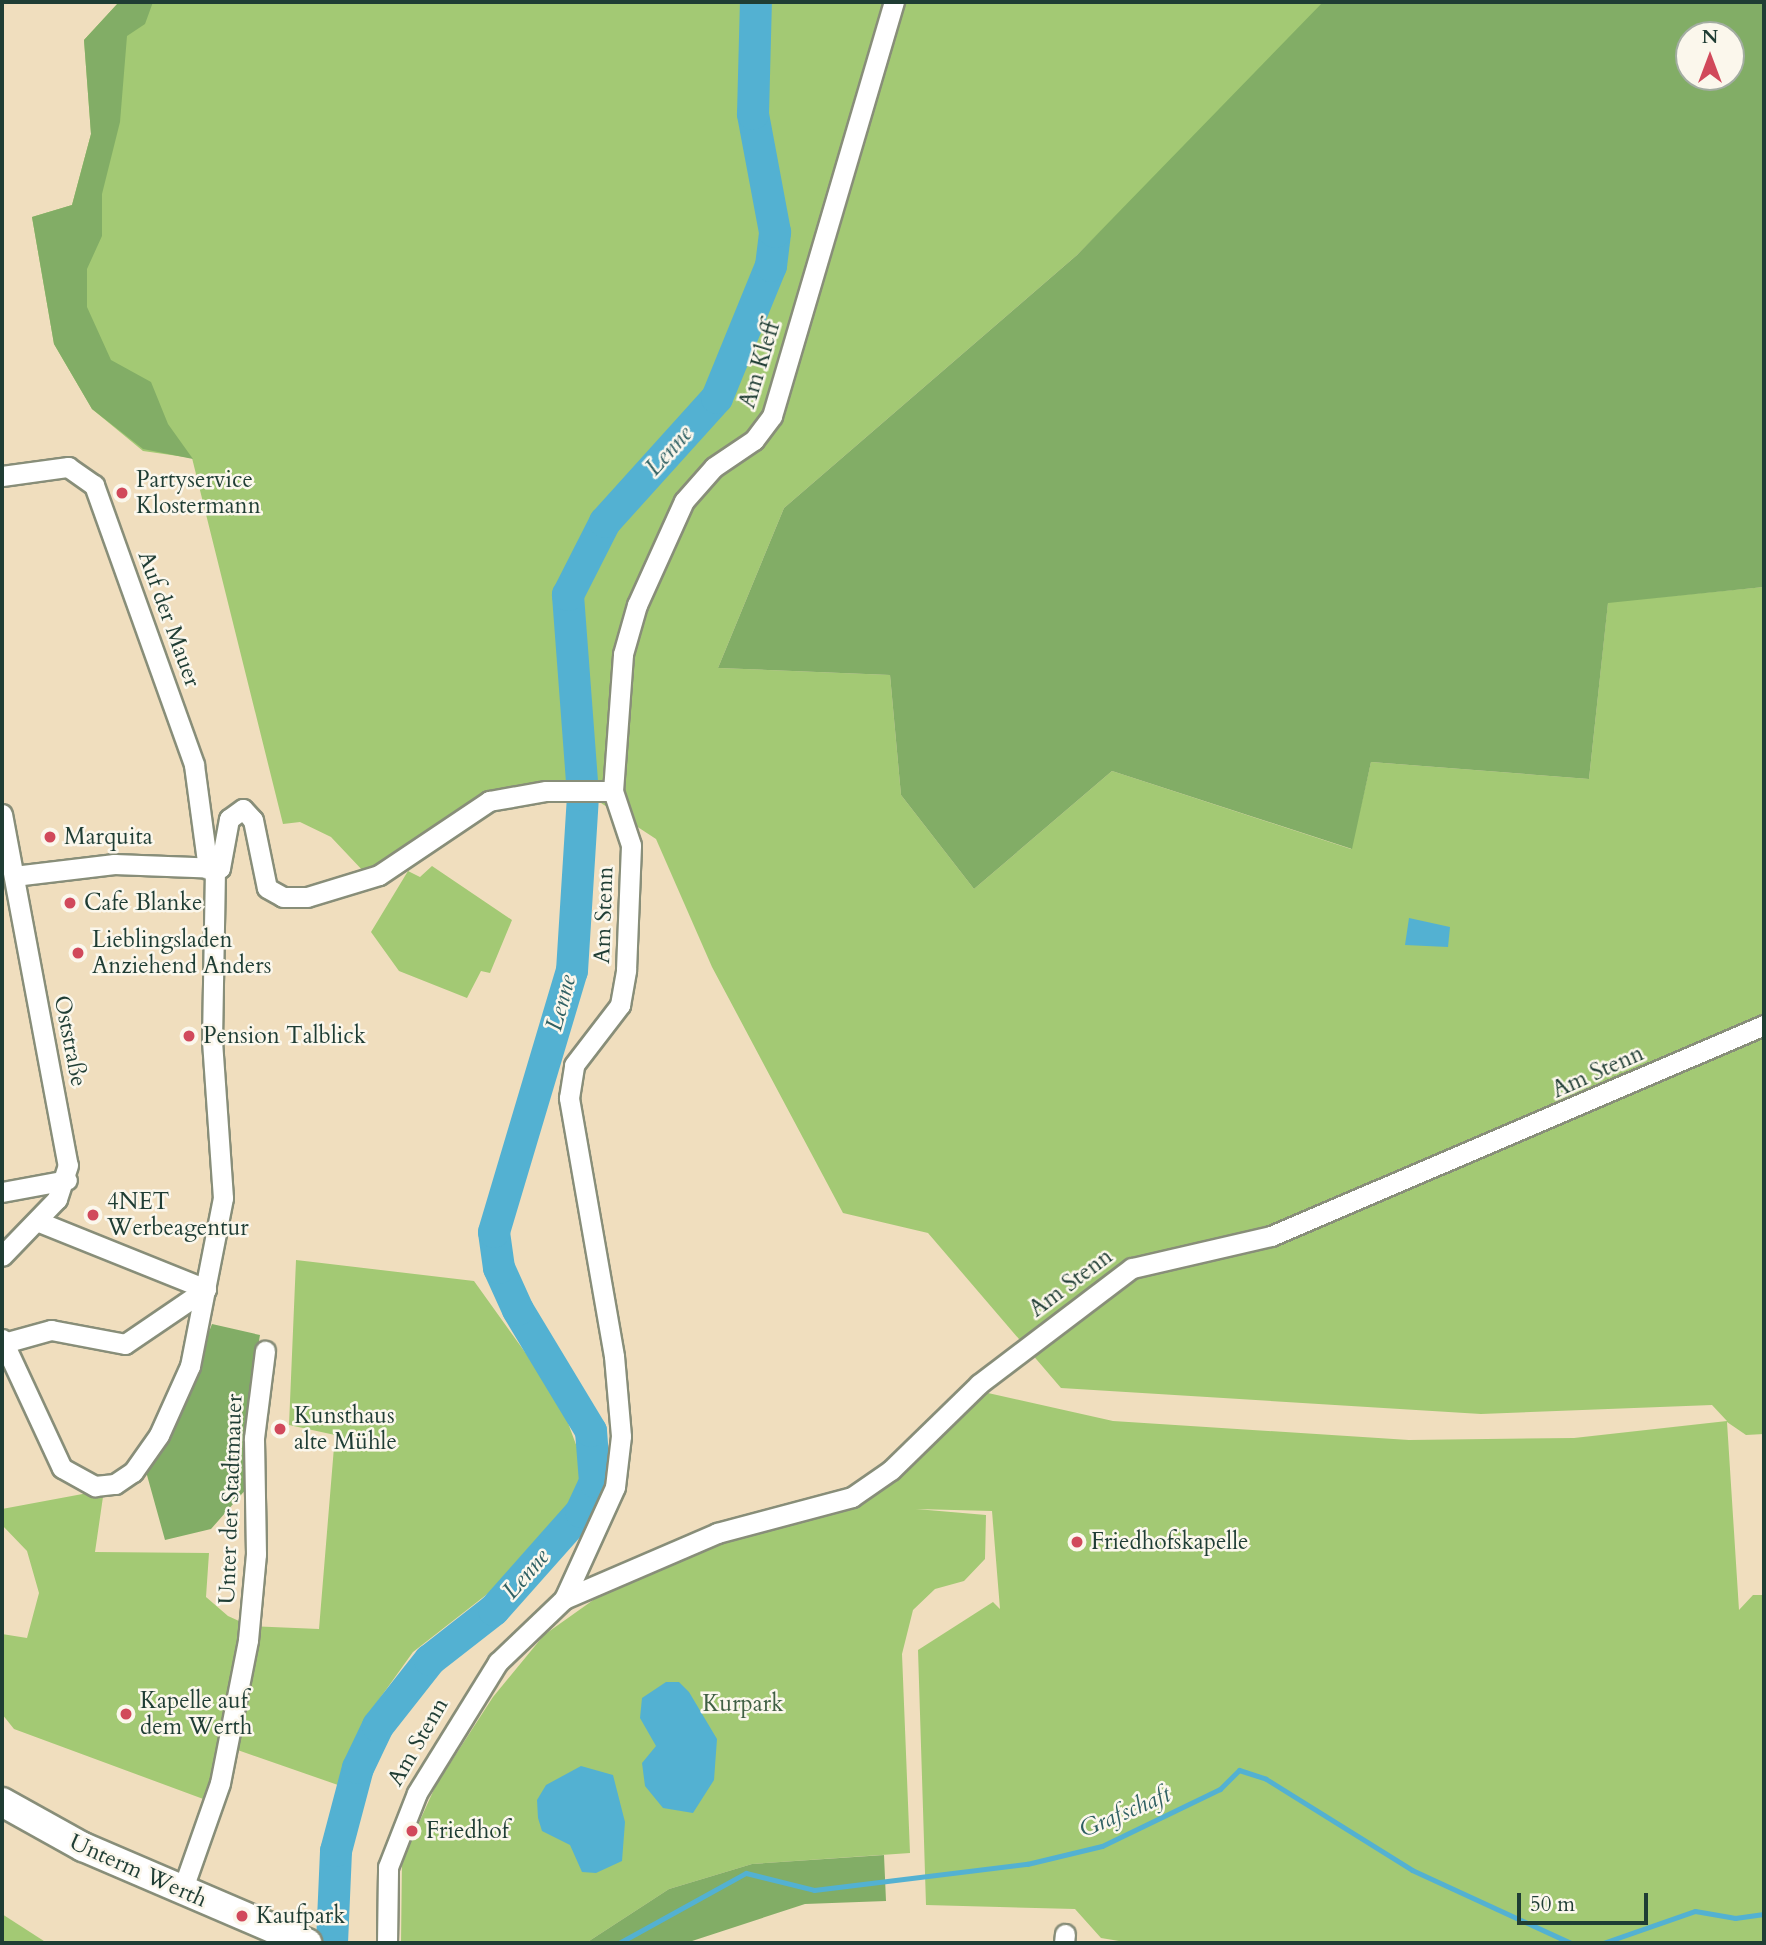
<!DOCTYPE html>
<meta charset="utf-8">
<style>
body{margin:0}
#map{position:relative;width:1766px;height:1945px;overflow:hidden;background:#f0debe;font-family:Cardo,serif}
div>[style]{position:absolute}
.green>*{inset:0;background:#a3c974}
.forest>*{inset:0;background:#82ad66}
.water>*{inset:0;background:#53b1d2}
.stream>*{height:5px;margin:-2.5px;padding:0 2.5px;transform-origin:2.5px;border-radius:2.5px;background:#53b1d2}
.river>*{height:32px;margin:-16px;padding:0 16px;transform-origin:16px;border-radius:16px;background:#53b1d2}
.roads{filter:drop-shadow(2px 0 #888e79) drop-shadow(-2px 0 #888e79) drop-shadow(0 2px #888e79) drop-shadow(0 -2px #888e79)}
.street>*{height:19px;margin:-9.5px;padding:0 9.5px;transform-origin:9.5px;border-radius:9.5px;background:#fff}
.secondary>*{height:28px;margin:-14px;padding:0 14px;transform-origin:14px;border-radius:14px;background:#fff}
.dots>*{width:19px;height:19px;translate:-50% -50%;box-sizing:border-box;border:4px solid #fbf7ec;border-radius:50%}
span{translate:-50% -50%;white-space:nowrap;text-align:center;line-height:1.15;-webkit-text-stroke:5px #fbf7ec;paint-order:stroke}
.street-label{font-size:23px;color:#1f3d34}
.poi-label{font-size:23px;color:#1f3d34}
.left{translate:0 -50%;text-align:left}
.park-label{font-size:23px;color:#406044}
.water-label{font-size:24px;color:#2f6063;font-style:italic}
.frame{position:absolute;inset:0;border:4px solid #1f3d34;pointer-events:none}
.north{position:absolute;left:1675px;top:21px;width:70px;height:70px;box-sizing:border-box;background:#fbf7ec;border:2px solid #a3ada2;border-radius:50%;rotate:0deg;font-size:19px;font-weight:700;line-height:28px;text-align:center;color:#1f3d34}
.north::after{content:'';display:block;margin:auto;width:24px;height:32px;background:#d1495b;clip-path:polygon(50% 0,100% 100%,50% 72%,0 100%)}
.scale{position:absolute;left:1517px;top:1893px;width:131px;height:32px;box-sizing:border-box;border:4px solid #1f3d34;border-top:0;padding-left:9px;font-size:21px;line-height:24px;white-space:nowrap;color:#1f3d34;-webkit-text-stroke:5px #fbf7ec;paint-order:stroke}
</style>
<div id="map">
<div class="green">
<i style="clip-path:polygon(119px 2px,1330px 2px,1077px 255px,784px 508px,718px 668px,890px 675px,901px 795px,974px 889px,1112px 771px,1351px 849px,1371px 762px,1589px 779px,1608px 602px,1764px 587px,1764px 1434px,1746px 1435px,1727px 1422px,1739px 1610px,1753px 1595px,1764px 1595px,1764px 1943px,1131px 1943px,1101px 1938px,1075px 1909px,926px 1905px,918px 1650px,993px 1602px,1000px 1609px,992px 1511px,916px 1509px,986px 1515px,985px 1559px,964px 1581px,935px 1589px,913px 1610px,902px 1654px,910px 1853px,752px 1864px,669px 1889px,586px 1943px,401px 1943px,402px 1860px,436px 1785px,493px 1697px,544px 1635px,620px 1581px,732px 1534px,858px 1502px,988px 1393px,1113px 1421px,1409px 1440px,1574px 1438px,1727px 1421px,1712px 1405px,1481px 1414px,1061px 1388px,928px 1233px,843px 1213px,712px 967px,656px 839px,572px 784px,517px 788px,365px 873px,331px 837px,300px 822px,283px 824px,192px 458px,143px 451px,92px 409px,54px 344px,32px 217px,72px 205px,91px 134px,84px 40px)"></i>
<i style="clip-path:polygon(432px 866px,512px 920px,490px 973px,481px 971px,467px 998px,399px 971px,371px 932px,408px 871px,420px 877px)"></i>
<i style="clip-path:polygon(296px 1260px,474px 1281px,560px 1401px,582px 1461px,583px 1476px,541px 1552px,413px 1652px,365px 1719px,338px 1785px,229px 1747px,206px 1800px,14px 1729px,2px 1714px,2px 1634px,27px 1638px,39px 1593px,27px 1551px,2px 1525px,2px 1509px,104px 1490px,95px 1552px,209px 1553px,206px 1597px,228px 1616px,250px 1626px,319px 1629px,335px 1435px,289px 1425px)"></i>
<i style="clip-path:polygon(2px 1914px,47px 1943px,2px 1943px)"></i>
</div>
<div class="forest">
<i style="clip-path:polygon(119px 2px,153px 2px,145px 24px,127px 36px,120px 122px,102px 194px,102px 236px,87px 269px,87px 307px,111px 360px,151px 382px,168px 424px,193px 459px,143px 449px,92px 409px,54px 344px,32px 217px,72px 205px,91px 134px,84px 40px)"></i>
<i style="clip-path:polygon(evenodd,1323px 2px,1764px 2px,1764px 587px,1608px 603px,1589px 779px,1371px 762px,1352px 849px,1112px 771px,974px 889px,901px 795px,890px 675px,718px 668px,784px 508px,1077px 255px,1323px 2px,1689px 35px,1731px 35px,1731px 77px,1689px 77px,1689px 35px)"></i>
<i style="clip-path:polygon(212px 1324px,260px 1335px,247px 1409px,248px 1487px,211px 1529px,165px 1540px,145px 1468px,167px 1440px)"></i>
<i style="clip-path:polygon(884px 1855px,886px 1901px,805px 1904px,686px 1943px,586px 1943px,669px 1889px,752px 1864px)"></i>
</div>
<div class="water">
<i style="clip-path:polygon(1409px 918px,1450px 927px,1448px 947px,1405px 945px)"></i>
<i style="clip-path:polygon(666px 1682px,679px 1682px,689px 1692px,717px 1739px,714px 1780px,693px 1813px,663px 1808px,645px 1786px,642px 1763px,656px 1746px,640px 1718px,642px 1698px)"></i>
<i style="clip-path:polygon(581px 1766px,613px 1775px,625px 1822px,622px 1861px,596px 1873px,582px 1872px,570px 1845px,542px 1831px,538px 1818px,537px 1800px,546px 1785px)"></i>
</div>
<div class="stream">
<i style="left:619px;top:1943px;width:145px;rotate:-28.9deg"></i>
<i style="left:746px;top:1873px;width:70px;rotate:14deg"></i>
<i style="left:814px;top:1890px;width:215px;rotate:-7deg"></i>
<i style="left:1027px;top:1864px;width:77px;rotate:-13.5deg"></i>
<i style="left:1102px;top:1846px;width:131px;rotate:-25.8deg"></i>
<i style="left:1220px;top:1789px;width:27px;rotate:-45deg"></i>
<i style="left:1239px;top:1770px;width:28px;rotate:18deg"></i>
<i style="left:1266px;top:1779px;width:172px;rotate:31.9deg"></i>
<i style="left:1412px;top:1870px;width:175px;rotate:24.7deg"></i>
<i style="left:1603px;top:1943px;width:97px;rotate:-19.2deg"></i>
<i style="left:1695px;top:1911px;width:41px;rotate:9.9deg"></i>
<i style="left:1735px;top:1918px;width:29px;rotate:-8deg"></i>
</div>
<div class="river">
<i style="left:332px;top:1943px;width:92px;rotate:-87.5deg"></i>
<i style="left:336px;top:1851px;width:86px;rotate:-75.2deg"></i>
<i style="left:358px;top:1768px;width:47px;rotate:-64.5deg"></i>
<i style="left:378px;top:1726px;width:84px;rotate:-51.8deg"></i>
<i style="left:430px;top:1660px;width:81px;rotate:-38deg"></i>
<i style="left:494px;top:1610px;width:131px;rotate:-48.4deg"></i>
<i style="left:581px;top:1512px;width:33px;rotate:-65deg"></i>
<i style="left:595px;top:1482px;width:51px;rotate:-94.5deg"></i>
<i style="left:591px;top:1431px;width:141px;rotate:-121.1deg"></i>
<i style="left:518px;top:1310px;width:46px;rotate:-114.3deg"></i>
<i style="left:499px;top:1268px;width:36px;rotate:-98deg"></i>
<i style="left:494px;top:1232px;width:272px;rotate:-73.4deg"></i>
<i style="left:572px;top:971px;width:176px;rotate:-86.4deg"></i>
<i style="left:583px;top:795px;width:201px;rotate:-94.3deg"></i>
<i style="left:568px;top:595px;width:82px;rotate:-63.1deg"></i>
<i style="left:605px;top:522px;width:167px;rotate:-47.9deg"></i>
<i style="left:717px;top:398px;width:143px;rotate:-67.8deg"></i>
<i style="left:771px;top:266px;width:34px;rotate:-83deg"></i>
<i style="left:775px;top:232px;width:120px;rotate:-100.6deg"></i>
<i style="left:753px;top:114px;width:112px;rotate:-88.5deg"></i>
</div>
<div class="roads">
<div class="street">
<i style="left:2px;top:476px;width:67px;rotate:-7.8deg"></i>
<i style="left:68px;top:467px;width:32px;rotate:35deg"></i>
<i style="left:94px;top:485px;width:297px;rotate:70.3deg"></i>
<i style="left:194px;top:765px;width:105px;rotate:82.3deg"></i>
<i style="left:2px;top:814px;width:357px;rotate:79.4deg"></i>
<i style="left:68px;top:1165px;width:36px;rotate:108deg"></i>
<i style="left:57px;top:1199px;width:79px;rotate:134deg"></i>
<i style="left:14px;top:876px;width:101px;rotate:-6.8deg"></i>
<i style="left:114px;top:864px;width:106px;rotate:2.2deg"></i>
<i style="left:220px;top:868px;width:50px;rotate:-79.6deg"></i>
<i style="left:229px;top:819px;width:17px;rotate:-36deg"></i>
<i style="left:243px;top:809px;width:15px;rotate:48deg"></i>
<i style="left:253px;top:820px;width:69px;rotate:78.4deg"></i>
<i style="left:267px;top:888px;width:18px;rotate:29deg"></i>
<i style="left:283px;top:897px;width:24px"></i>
<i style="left:307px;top:897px;width:75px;rotate:-17deg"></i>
<i style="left:379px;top:875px;width:133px;rotate:-33.9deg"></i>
<i style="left:489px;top:801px;width:58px;rotate:-10deg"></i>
<i style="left:546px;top:791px;width:67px"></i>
<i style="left:2px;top:1192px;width:66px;rotate:-10.5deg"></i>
<i style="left:2px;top:1339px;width:142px;rotate:65.1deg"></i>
<i style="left:62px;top:1468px;width:38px;rotate:29deg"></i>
<i style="left:95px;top:1486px;width:20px;rotate:-6deg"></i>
<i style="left:115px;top:1484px;width:22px;rotate:-34deg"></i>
<i style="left:133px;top:1472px;width:45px;rotate:-54.9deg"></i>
<i style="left:159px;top:1435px;width:76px;rotate:-65.8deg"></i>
<i style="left:190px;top:1366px;width:171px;rotate:-78.9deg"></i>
<i style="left:223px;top:1198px;width:157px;rotate:-94deg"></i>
<i style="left:212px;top:1041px;width:172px;rotate:-89deg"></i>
<i style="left:4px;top:1343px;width:49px;rotate:-15.5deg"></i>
<i style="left:51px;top:1330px;width:75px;rotate:10.7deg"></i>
<i style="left:125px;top:1344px;width:98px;rotate:-34.2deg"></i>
<i style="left:206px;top:1289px;width:182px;rotate:-158.1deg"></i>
<i style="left:564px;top:1599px;width:123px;rotate:-65.5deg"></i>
<i style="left:615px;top:1487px;width:51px;rotate:-83.3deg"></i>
<i style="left:621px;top:1436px;width:80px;rotate:-95deg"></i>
<i style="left:614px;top:1356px;width:262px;rotate:-99.9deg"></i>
<i style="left:569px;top:1098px;width:33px;rotate:-81deg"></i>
<i style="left:574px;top:1065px;width:76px;rotate:-52.5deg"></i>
<i style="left:620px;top:1005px;width:36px;rotate:-80deg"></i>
<i style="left:626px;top:970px;width:125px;rotate:-87.7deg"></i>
<i style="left:631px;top:845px;width:57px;rotate:-108.4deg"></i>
<i style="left:613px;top:791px;width:137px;rotate:-85.8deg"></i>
<i style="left:623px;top:654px;width:51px;rotate:-74.1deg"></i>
<i style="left:637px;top:605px;width:114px;rotate:-65.7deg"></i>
<i style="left:684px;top:501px;width:45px;rotate:-48.6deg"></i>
<i style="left:714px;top:467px;width:48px;rotate:-34deg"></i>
<i style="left:754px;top:440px;width:30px;rotate:-53deg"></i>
<i style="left:772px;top:416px;width:432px;rotate:-73.6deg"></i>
<i style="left:182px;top:1891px;width:114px;rotate:-70.6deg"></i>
<i style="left:220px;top:1783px;width:146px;rotate:-78.9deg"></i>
<i style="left:248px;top:1640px;width:86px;rotate:-84.7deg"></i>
<i style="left:256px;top:1554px;width:116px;rotate:-91deg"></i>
<i style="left:254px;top:1438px;width:88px;rotate:-82.8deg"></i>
<i style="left:387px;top:1943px;width:76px;rotate:-89.2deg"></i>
<i style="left:388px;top:1867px;width:79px;rotate:-68.6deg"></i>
<i style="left:417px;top:1793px;width:154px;rotate:-58.3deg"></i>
<i style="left:498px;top:1662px;width:91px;rotate:-43.7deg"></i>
<i style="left:564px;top:1599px;width:167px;rotate:-23.3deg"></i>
<i style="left:717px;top:1533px;width:140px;rotate:-14.9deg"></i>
<i style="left:852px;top:1497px;width:47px;rotate:-34.7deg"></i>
<i style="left:891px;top:1470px;width:123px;rotate:-44.3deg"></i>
<i style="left:979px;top:1384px;width:192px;rotate:-37.2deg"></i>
<i style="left:1132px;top:1268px;width:143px;rotate:-13deg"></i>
<i style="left:1271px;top:1236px;width:536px;rotate:-23.17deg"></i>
<i style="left:1064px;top:1943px;width:9px;rotate:-84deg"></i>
</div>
<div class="secondary">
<i style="left:2px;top:1802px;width:93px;rotate:29.1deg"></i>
<i style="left:83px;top:1847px;width:244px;rotate:23.2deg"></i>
</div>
</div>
<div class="dots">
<i style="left:122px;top:493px;background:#d1495b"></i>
<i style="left:50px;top:837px;background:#d1495b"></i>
<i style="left:70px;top:903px;background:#d1495b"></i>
<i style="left:78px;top:953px;background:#d1495b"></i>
<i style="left:189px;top:1036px;background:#d1495b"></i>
<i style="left:93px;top:1215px;background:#d1495b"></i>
<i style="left:280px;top:1429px;background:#d1495b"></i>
<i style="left:1077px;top:1542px;background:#d1495b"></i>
<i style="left:126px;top:1714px;background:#d1495b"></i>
<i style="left:412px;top:1831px;background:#d1495b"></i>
<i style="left:242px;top:1916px;background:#d1495b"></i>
</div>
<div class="street-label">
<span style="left:760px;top:365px;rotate:-73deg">Am Kleff</span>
<span style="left:169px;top:619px;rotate:70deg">Auf der Mauer</span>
<span style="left:604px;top:915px;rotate:-88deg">Am Stenn</span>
<span style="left:70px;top:1041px;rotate:79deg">Oststraße</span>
<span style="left:1598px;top:1072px;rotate:-24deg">Am Stenn</span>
<span style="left:1071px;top:1283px;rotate:-37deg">Am Stenn</span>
<span style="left:231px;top:1499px;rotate:-88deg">Unter der Stadtmauer</span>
<span style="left:418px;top:1742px;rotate:-60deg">Am Stenn</span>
<span style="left:138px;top:1871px;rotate:24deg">Unterm Werth</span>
</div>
<div class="poi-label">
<span class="left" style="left:136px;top:493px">Partyservice<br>Klostermann</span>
<span class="left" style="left:64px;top:837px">Marquita</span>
<span class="left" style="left:84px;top:903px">Cafe Blanke</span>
<span class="left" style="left:92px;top:953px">Lieblingsladen<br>Anziehend Anders</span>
<span class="left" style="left:203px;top:1036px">Pension Talblick</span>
<span class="left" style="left:107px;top:1215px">4NET<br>Werbeagentur</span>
<span class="left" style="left:294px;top:1429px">Kunsthaus<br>alte Mühle</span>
<span class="left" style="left:1091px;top:1542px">Friedhofskapelle</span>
<span class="left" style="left:140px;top:1714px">Kapelle auf<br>dem Werth</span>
<span class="left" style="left:426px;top:1831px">Friedhof</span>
<span class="left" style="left:256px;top:1916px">Kaufpark</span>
</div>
<div class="park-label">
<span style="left:743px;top:1704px">Kurpark</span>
</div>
<div class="water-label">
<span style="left:669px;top:451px;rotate:-48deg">Lenne</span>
<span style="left:561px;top:1003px;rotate:-75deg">Lenne</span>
<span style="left:526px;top:1574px;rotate:-49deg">Lenne</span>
<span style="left:1125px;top:1812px;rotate:-23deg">Grafschaft</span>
</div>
<div class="frame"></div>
<div class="north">N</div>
<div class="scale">50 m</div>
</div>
